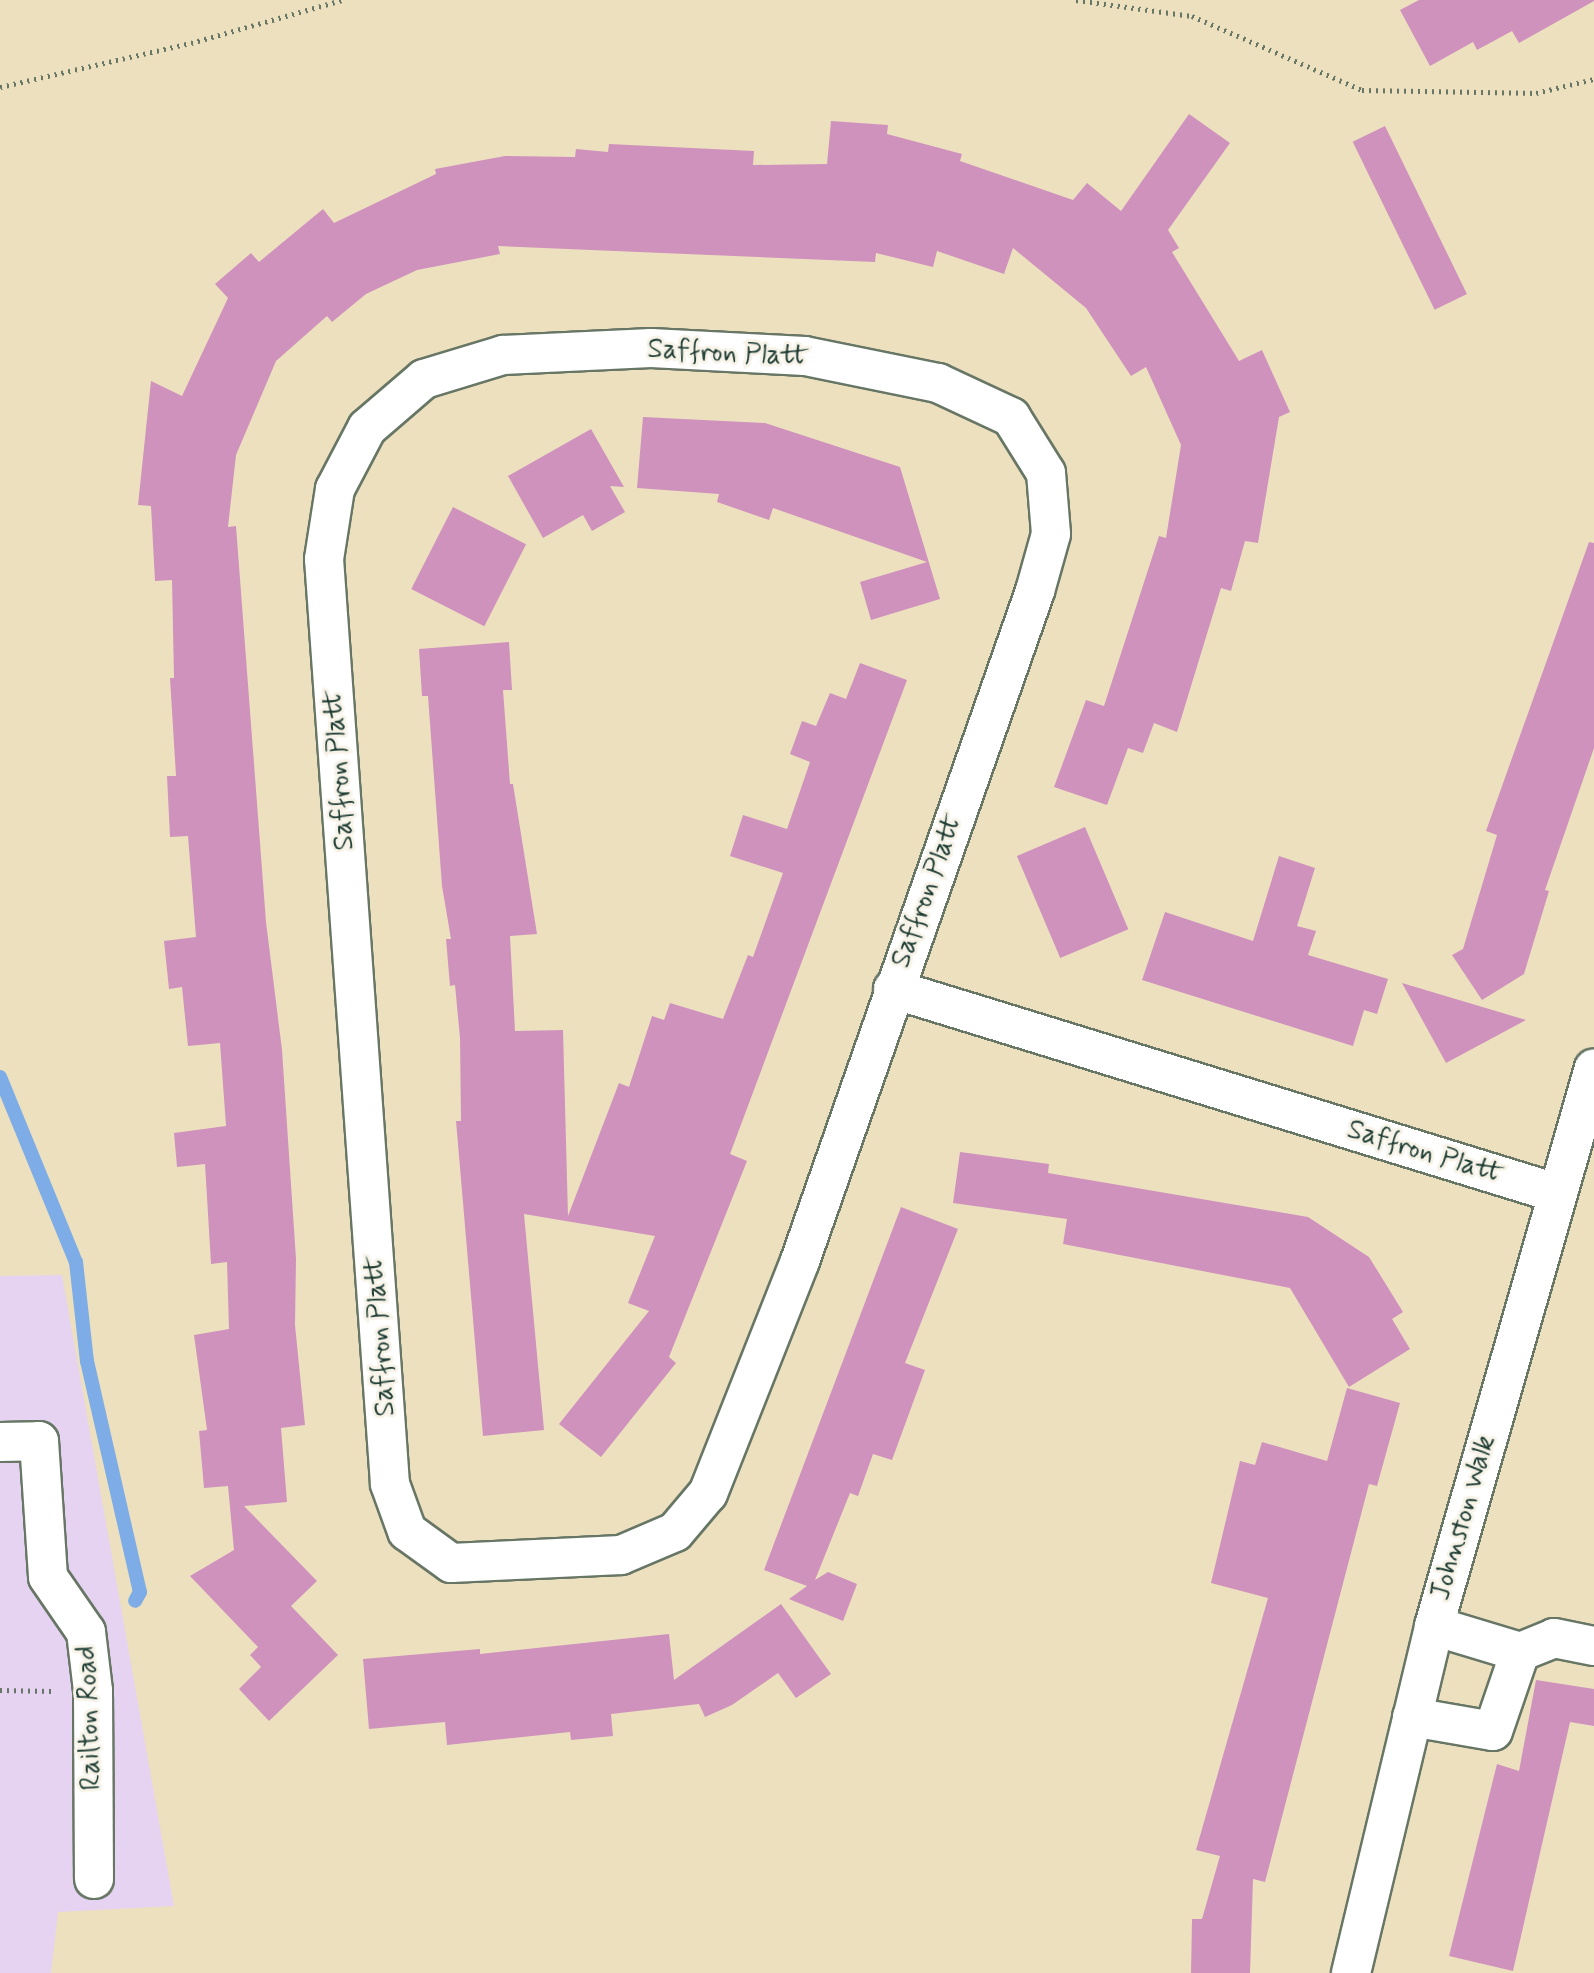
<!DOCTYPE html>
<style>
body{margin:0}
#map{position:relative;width:1594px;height:1973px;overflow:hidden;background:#ede0bf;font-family:Mynerve,sans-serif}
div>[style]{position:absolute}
.built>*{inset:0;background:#e5d3f1}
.stream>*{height:14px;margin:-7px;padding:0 7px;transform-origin:7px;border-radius:7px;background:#7dace7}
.building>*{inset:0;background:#cf92bd;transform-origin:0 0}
.path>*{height:4.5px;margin-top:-2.25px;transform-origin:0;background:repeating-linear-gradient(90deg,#677665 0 2px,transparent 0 7px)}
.roads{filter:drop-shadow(2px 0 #677665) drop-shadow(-2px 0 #677665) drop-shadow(0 2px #677665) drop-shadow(0 -2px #677665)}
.minor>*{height:38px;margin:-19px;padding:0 19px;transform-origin:19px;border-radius:19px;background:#fff}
span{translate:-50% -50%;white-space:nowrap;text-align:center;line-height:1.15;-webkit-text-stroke:6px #f7f3e8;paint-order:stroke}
.street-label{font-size:28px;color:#1f3d34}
</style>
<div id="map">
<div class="built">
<i style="clip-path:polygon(62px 1275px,174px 1906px,58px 1912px,51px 1973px,0 1973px,0 1276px)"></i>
</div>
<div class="stream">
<i style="left:0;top:1077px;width:200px;rotate:67.7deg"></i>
<i style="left:76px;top:1262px;width:100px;rotate:83.7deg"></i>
<i style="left:87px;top:1361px;width:237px;rotate:77.1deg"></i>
<i style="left:140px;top:1592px;width:10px;rotate:119deg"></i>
</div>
<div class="building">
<i style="clip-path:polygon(1419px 0,1594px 0,1594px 1px,1519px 43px,1512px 31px,1477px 50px,1473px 42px,1430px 66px,1400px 10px)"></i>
<i style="clip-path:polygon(1189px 114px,1230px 143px,1168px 230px,1179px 248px,1172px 252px,1239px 361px,1262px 350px,1290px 412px,1279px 417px,1258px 543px,1245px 541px,1231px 591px,1221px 588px,1177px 732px,1154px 723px,1143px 753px,1128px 748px,1107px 805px,1054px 787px,1086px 700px,1104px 706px,1159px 536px,1166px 538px,1181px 445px,1146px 367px,1131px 376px,1086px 308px,1013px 248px,1004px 274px,937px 251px,933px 267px,876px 253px,875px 262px,498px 246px,500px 254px,417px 270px,366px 294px,332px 322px,327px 316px,276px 361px,236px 455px,228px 527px,236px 526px,266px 922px,282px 1050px,296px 1259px,295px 1325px,305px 1425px,281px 1428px,287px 1502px,244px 1506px,317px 1581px,291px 1606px,338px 1655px,269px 1721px,239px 1689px,261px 1667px,250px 1655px,258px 1647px,190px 1576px,234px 1550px,228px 1486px,204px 1488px,199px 1431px,207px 1430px,194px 1335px,229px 1329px,227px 1262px,211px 1264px,205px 1164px,177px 1167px,174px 1133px,226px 1126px,220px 1043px,188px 1046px,182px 987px,169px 989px,164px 941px,196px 937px,188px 836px,170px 837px,167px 776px,176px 776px,170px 678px,174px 678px,172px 580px,155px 581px,151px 506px,138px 505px,151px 381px,182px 396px,228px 298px,215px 284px,251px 253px,259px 262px,323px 209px,334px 223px,436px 174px,435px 169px,505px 156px,575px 157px,576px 149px,608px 152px,609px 144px,754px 151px,753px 165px,827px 164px,831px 121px,888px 125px,887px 134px,962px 154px,960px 161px,1073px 200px,1087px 183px,1121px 211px)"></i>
<i style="left:1385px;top:126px;width:187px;height:36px;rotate:64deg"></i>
<i style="clip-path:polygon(643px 417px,765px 423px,900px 467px,940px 599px,871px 620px,860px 582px,927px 562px,773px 508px,769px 520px,717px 502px,719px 494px,637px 488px)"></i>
<i style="clip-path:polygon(591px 429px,624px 487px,610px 486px,625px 512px,592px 531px,583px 515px,543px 538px,508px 476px)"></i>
<i style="left:453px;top:507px;width:82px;height:92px;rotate:27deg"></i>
<i style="clip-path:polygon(1589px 542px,1594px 543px,1594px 748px,1545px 890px,1549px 891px,1524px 974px,1482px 1000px,1452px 955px,1463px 949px,1497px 835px,1486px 831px)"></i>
<i style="clip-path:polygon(509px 642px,512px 690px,503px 690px,510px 784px,513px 784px,537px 934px,510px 936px,515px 1031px,563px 1030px,568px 1216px,619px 1083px,629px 1087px,652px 1016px,664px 1020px,670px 1003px,723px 1019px,748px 955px,753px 957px,783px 873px,730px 856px,743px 815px,787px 829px,810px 762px,790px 754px,802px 721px,816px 726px,830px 693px,846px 699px,860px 663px,907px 680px,730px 1154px,747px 1161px,669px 1357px,676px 1363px,601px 1457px,559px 1424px,649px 1311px,628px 1303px,655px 1236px,524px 1214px,544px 1430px,483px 1436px,456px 1121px,461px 1121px,460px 1038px,455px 985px,450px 986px,446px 939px,451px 939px,442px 886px,428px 696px,422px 696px,419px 649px)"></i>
<i style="left:1085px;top:827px;width:111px;height:74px;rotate:67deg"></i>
<i style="clip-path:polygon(1279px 856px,1315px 868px,1297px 926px,1316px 931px,1308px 955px,1388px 979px,1377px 1014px,1364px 1010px,1353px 1046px,1142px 980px,1165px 912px,1253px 941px)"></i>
<i style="clip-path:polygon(1402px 983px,1526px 1020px,1446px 1063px)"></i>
<i style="clip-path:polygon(960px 1152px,1049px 1164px,1048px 1173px,1308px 1217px,1369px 1257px,1403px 1312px,1392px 1319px,1410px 1349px,1349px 1387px,1290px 1288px,1063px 1244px,1067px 1219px,953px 1203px)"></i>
<i style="clip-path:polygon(901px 1207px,958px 1229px,905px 1363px,925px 1370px,892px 1460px,873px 1454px,858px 1496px,850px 1493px,815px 1580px,828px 1572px,857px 1584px,843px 1621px,789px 1599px,807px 1586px,764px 1570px)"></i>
<i style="clip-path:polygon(1347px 1388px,1400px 1403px,1377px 1486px,1369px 1484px,1265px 1882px,1253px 1879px,1250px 1973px,1191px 1973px,1192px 1919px,1202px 1919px,1220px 1856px,1196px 1850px,1268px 1598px,1211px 1583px,1240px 1461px,1255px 1465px,1262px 1442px,1327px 1461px)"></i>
<i style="clip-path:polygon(781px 1604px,831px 1674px,796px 1698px,778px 1673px,732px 1705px,705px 1717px,699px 1704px,611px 1714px,613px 1736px,571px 1740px,570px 1732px,447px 1745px,445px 1722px,369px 1729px,363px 1659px,480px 1649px,480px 1654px,669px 1634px,674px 1680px)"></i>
<i style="clip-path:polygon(1536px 1680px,1594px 1689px,1594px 1726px,1570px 1722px,1513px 1971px,1449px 1956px,1497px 1764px,1519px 1771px)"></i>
</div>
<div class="path">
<i style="left:1076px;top:0;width:117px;rotate:7.9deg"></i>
<i style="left:1192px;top:16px;width:185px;rotate:23.5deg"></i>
<i style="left:1362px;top:90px;width:174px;rotate:1deg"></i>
<i style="left:1536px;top:93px;width:60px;rotate:-13.6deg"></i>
<i style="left:0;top:87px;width:196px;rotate:-13deg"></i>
<i style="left:191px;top:43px;width:157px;rotate:-15.9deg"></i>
<i style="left:0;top:1690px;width:52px;rotate:1.1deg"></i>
</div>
<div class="roads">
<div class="minor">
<i style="left:651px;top:348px;width:154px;rotate:3deg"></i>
<i style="left:805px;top:356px;width:136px;rotate:11.5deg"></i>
<i style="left:938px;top:383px;width:81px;rotate:25deg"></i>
<i style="left:1011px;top:417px;width:66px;rotate:58deg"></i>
<i style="left:1046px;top:473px;width:61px;rotate:85.3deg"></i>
<i style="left:1051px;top:534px;width:59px;rotate:105.7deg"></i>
<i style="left:1035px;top:591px;width:710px;rotate:109.33deg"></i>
<i style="left:800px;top:1261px;width:250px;rotate:111.6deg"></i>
<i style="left:708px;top:1493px;width:51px;rotate:130.2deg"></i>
<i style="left:675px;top:1532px;width:59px;rotate:156.9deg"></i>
<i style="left:621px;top:1555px;width:170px;rotate:177.3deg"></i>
<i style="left:451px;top:1563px;width:54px;rotate:-144deg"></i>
<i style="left:407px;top:1531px;width:50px;rotate:-109.9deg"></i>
<i style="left:390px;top:1484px;width:927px;rotate:-94.08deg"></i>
<i style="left:324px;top:559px;width:71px;rotate:-81.1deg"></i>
<i style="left:335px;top:489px;width:69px;rotate:-62.3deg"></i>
<i style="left:367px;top:428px;width:75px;rotate:-40.7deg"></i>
<i style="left:424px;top:379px;width:83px;rotate:-16.9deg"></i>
<i style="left:503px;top:355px;width:148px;rotate:-2.7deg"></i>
<i style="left:893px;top:989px;width:694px;rotate:17.1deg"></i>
<i style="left:0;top:1442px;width:39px;rotate:-1deg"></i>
<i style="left:39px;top:1441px;width:136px;rotate:86.2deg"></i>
<i style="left:48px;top:1577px;width:67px;rotate:55.4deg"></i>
<i style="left:86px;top:1632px;width:59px;rotate:83.2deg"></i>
<i style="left:93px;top:1691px;width:188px;rotate:89.7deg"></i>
<i style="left:1434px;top:1626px;width:90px;rotate:16.8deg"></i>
<i style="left:1520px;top:1652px;width:37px;rotate:-22deg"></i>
<i style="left:1554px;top:1638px;width:41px;rotate:11.3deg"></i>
<i style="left:1412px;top:1717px;width:82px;rotate:9.8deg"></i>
<i style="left:1493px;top:1731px;width:83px;rotate:-71.1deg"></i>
<i style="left:1351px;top:1973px;width:357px;rotate:-76.5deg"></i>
<i style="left:1434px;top:1626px;width:580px;rotate:-74deg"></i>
</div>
</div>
<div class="street-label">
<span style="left:728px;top:354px;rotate:3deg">Saffron Platt</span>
<span style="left:340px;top:770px;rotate:-94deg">Saffron Platt</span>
<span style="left:928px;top:891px;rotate:-70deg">Saffron Platt</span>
<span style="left:1425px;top:1153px;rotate:17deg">Saffron Platt</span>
<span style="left:381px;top:1336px;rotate:-94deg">Saffron Platt</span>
<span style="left:1464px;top:1518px;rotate:-74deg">Johnston Walk</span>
<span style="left:90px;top:1718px;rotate:-92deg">Railton Road</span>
</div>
</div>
